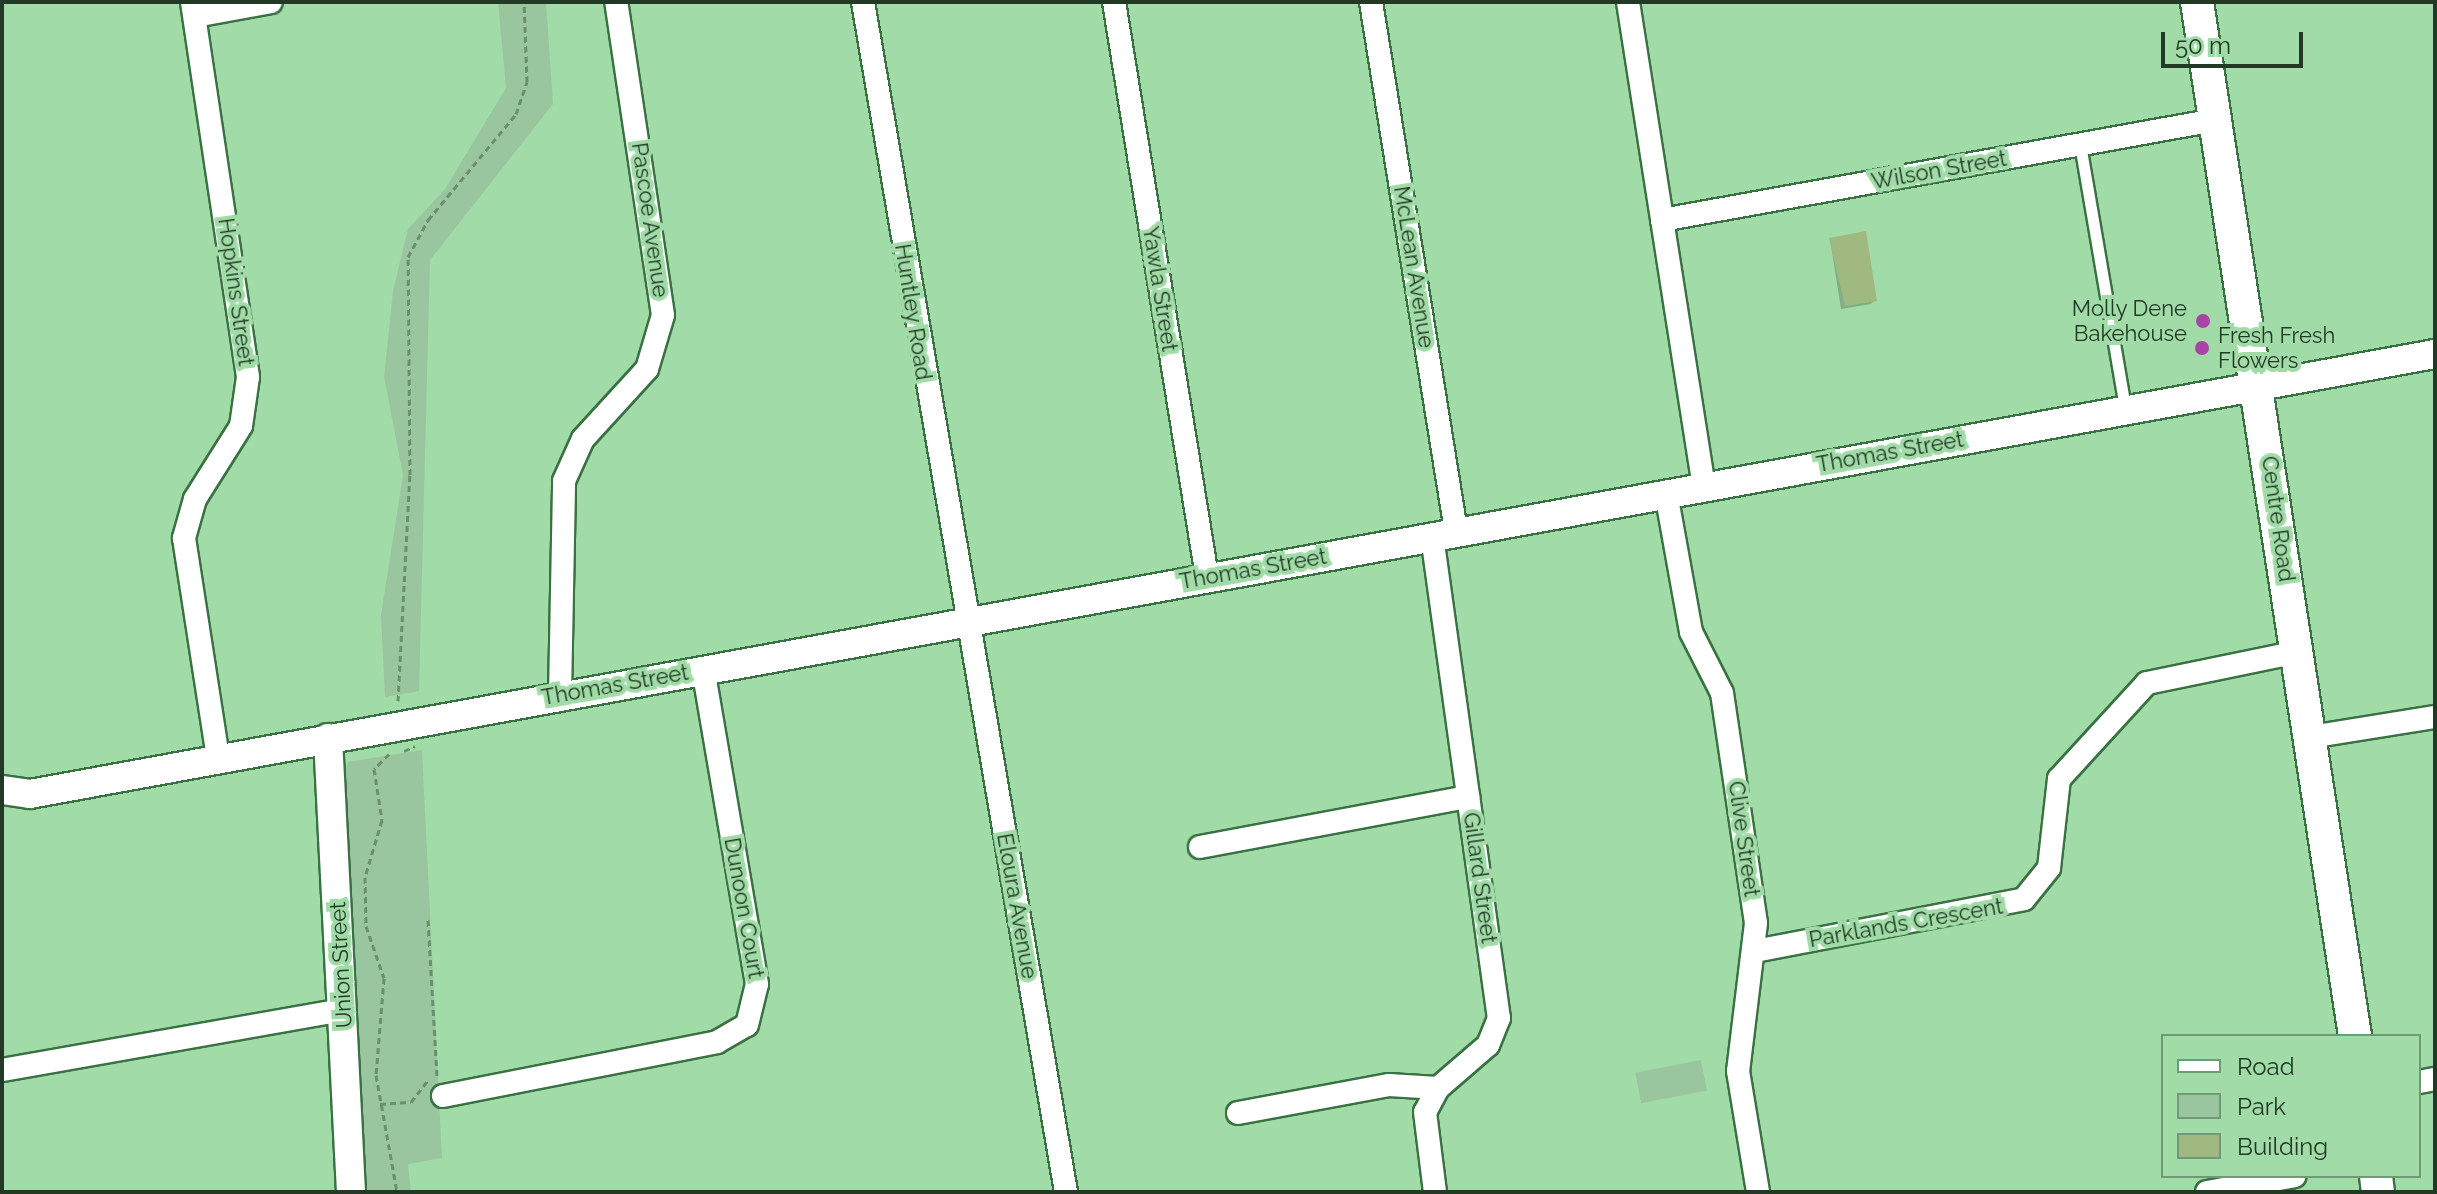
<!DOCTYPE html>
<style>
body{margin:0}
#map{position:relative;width:2437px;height:1194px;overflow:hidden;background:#a1dba7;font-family:Raleway,sans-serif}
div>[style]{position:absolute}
.green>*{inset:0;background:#9ac69f;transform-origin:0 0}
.shadow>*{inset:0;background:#0003}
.building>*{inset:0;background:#a0b980}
.path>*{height:3px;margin-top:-1.5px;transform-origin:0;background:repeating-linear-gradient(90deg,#67916b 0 6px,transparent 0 10px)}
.roads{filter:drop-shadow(2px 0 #3a7143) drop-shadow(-2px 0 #3a7143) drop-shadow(0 2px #3a7143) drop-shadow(0 -2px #3a7143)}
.service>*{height:11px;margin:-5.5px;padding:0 5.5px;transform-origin:5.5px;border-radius:5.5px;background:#fff}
.minor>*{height:22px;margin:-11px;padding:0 11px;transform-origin:11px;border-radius:11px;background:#fff}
.tertiary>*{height:28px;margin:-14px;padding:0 14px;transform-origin:14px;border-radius:14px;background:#fff}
.secondary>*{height:32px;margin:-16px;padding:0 16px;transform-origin:16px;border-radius:16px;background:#fff}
.dots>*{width:22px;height:22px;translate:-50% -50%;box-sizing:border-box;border:4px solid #a1dba7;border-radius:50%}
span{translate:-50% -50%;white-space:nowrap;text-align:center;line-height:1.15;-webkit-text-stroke:8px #a1dba7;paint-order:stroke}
.street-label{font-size:22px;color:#223a25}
.poi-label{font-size:22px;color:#223a25}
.right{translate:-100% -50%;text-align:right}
.left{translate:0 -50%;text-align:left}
.frame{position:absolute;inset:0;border:4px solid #223a25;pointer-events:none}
.legend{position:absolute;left:2161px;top:1034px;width:260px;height:144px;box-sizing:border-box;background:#a1dba7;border:2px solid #6e9b73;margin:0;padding:10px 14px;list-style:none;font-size:24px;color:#223a25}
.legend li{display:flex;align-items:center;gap:16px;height:40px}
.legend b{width:40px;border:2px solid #6e9b73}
.scale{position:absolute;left:2161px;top:32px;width:142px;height:36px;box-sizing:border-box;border:4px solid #223a25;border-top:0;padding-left:10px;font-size:24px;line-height:28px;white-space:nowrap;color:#223a25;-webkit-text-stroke:6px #a1dba7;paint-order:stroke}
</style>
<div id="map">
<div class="green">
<i style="clip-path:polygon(498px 2px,546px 2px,553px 104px,430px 260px,419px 691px,385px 697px,381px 615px,403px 475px,384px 377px,393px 291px,408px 229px,445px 189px,506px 88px)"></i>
<i style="clip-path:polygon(422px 750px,442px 1158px,408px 1164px,411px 1192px,364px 1192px,344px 777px,348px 762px)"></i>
<i style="left:1701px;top:1060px;width:31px;height:67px;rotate:79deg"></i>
</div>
<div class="shadow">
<i style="clip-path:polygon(1830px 239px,1875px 300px,1871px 304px,1841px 309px)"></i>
</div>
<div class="building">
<i style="clip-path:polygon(1866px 231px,1877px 301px,1845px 306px,1829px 238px)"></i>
</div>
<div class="path">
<i style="left:398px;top:701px;width:226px;rotate:-87deg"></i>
<i style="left:410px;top:475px;width:218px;rotate:-90.5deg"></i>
<i style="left:408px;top:257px;width:42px;rotate:-61.6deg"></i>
<i style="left:428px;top:220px;width:138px;rotate:-50.3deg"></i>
<i style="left:516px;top:114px;width:34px;rotate:-71deg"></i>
<i style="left:527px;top:82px;width:80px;rotate:-92.1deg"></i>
<i style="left:404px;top:751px;width:12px;rotate:-24deg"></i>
<i style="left:389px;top:754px;width:21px;rotate:135deg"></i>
<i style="left:374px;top:769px;width:52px;rotate:81.1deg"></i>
<i style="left:382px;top:820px;width:59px;rotate:106.6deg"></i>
<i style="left:365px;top:877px;width:49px;rotate:88.8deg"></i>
<i style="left:366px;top:926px;width:55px;rotate:70.9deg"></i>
<i style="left:384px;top:978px;width:97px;rotate:94.7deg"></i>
<i style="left:376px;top:1075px;width:119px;rotate:79.8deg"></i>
<i style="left:428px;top:920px;width:156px;rotate:86.7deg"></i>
<i style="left:380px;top:1104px;width:31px;rotate:-4deg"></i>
<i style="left:411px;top:1102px;width:28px;rotate:-52deg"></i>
</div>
<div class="roads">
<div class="service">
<i style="left:2080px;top:144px;width:268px;rotate:80.3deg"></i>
</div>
<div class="minor">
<i style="left:192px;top:2px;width:379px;rotate:81.5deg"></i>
<i style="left:248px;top:377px;width:49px;rotate:98.1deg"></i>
<i style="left:241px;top:426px;width:86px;rotate:122.2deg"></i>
<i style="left:195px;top:499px;width:41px;rotate:105.8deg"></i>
<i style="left:184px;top:538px;width:222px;rotate:81.2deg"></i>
<i style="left:863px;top:2px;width:1207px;rotate:80.32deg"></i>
<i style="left:1114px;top:2px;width:582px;rotate:80.81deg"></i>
<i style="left:1371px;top:2px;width:536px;rotate:80.87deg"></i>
<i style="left:1628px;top:2px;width:490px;rotate:81.1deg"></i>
<i style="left:195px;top:16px;width:77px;rotate:-10.4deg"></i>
<i style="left:1662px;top:220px;width:562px;rotate:-10.25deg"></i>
<i style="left:1666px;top:493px;width:141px;rotate:79.8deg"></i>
<i style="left:1691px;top:632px;width:68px;rotate:63.1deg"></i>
<i style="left:1722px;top:693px;width:232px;rotate:81.6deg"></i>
<i style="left:1756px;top:923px;width:149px;rotate:96.9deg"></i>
<i style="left:1738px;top:1071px;width:123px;rotate:80.6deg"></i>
<i style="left:1432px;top:536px;width:487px;rotate:82.1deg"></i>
<i style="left:1499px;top:1018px;width:29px;rotate:112deg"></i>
<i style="left:1488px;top:1045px;width:66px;rotate:139.3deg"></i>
<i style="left:1438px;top:1088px;width:27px;rotate:118deg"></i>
<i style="left:1425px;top:1112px;width:81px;rotate:82.9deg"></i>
<i style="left:560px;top:695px;width:214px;rotate:-88.9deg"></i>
<i style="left:564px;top:481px;width:46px;rotate:-65.7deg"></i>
<i style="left:583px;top:439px;width:95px;rotate:-47.6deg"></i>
<i style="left:647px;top:369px;width:56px;rotate:-73.5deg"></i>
<i style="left:663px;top:315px;width:317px;rotate:-98.5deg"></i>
<i style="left:2310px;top:737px;width:127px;rotate:-9.1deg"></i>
<i style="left:1200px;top:847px;width:273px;rotate:-10.6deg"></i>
<i style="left:1755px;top:951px;width:274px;rotate:-10.9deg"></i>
<i style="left:2024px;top:899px;width:40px;rotate:-51deg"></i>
<i style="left:2049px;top:868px;width:90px;rotate:-83.6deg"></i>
<i style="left:2059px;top:779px;width:130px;rotate:-47.5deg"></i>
<i style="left:2147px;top:683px;width:154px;rotate:-11.6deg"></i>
<i style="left:2px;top:1070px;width:347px;rotate:-10deg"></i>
<i style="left:2419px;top:1082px;width:16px;rotate:-11deg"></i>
<i style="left:443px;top:1096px;width:279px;rotate:-11.1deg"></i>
<i style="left:717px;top:1042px;width:34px;rotate:-30deg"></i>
<i style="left:747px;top:1025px;width:42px;rotate:-76.3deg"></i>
<i style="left:757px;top:984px;width:320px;rotate:-99.7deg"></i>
<i style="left:1238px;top:1113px;width:154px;rotate:-10.5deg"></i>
<i style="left:1389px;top:1085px;width:49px;rotate:3.5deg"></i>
<i style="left:2207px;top:1192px;width:89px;rotate:-10.3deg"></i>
</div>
<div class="tertiary">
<i style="left:328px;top:738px;width:455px;rotate:87.1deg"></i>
<i style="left:2px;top:790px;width:28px;rotate:8deg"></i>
<i style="left:30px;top:794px;width:2445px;rotate:-10.37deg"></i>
</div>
<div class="secondary">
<i style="left:2197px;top:2px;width:1046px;rotate:81.31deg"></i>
<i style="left:2376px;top:1176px;width:16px;rotate:83deg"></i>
</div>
</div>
<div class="dots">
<i style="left:2203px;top:321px;background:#a843a8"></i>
<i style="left:2202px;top:348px;background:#a843a8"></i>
</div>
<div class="street-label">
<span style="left:1939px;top:170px;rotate:-10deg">Wilson Street</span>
<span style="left:650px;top:220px;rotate:82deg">Pascoe Avenue</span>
<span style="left:1414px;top:267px;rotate:81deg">McLean Avenue</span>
<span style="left:1160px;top:289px;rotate:81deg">Yawla Street</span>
<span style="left:236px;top:292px;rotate:82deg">Hopkins Street</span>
<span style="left:913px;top:312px;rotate:81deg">Huntley Road</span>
<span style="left:1890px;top:452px;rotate:-10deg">Thomas Street</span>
<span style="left:2278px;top:519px;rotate:82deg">Centre Road</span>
<span style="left:1253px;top:569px;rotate:-10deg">Thomas Street</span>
<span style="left:615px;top:685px;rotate:-10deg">Thomas Street</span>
<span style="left:1744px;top:839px;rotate:82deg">Clive Street</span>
<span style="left:1480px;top:878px;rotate:82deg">Gillard Street</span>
<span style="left:1017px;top:906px;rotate:80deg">Eloura Avenue</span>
<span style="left:744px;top:908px;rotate:80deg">Dunoon Court</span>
<span style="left:1906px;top:923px;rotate:-10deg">Parklands Crescent</span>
<span style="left:341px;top:965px;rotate:-93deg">Union Street</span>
</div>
<div class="poi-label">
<span class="right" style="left:2187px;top:321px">Molly Dene<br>Bakehouse</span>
<span class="left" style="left:2218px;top:348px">Fresh Fresh<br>Flowers</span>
</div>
<div class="frame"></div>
<ul class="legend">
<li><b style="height:10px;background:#fff"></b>Road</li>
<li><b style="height:22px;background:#9ac69f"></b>Park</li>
<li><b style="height:22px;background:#a0b980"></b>Building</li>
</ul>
<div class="scale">50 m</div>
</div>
